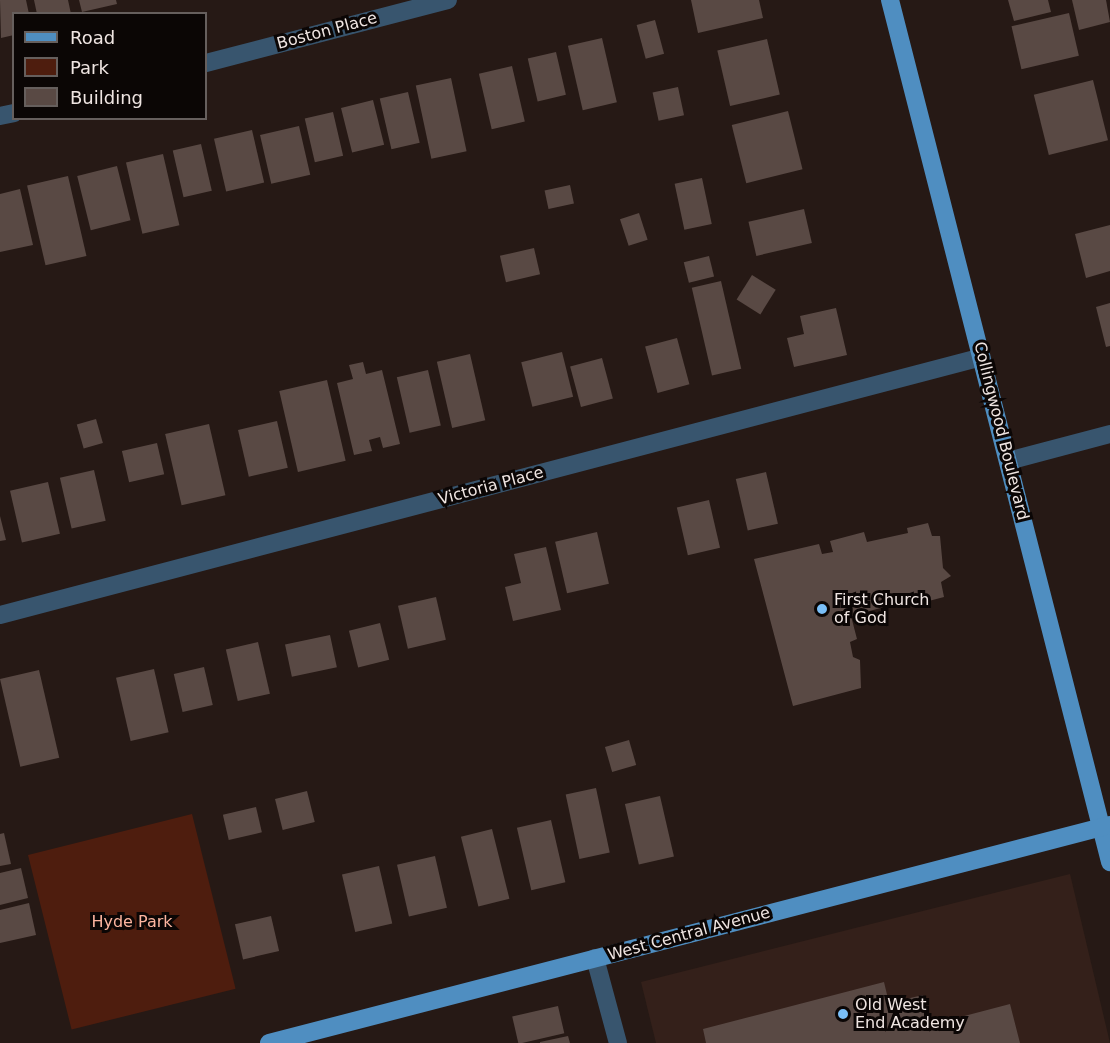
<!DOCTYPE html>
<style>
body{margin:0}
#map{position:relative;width:1110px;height:1043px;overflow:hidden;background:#261915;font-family:"DejaVu Sans",sans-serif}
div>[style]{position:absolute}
.built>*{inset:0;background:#34201a}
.green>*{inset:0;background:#4e1d0e;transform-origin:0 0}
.building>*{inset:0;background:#594944;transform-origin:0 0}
.minor>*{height:18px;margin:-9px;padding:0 9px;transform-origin:9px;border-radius:9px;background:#38556e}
.major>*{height:18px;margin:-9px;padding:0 9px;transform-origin:9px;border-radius:9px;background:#4f8ec1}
.dots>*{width:16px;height:16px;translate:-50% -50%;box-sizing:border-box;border:3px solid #0b0605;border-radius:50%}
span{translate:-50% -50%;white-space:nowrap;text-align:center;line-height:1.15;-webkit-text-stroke:6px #0b0605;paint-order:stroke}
.street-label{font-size:16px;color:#efe5e2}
.poi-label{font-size:16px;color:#efe5e2}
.left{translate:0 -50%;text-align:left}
.park-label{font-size:16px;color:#fcb59f}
.legend{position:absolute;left:12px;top:12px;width:195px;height:108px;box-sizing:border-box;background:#0b0605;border:2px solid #665f5d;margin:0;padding:8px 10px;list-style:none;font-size:18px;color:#efe5e2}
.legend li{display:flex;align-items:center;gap:12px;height:30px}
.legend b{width:30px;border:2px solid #665f5d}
</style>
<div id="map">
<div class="built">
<i style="clip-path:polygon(1070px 874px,1110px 1043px,656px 1043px,641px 982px)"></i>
</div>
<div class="green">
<i style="left:192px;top:814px;width:180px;height:169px;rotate:76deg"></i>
</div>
<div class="building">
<i style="clip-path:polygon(0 0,26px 0,29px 14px,14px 14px,14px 35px,1px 38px)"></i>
<i style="clip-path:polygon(34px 0,68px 0,71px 14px,37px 14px)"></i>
<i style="clip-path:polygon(79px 0,116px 0,117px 4px,82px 12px)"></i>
<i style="clip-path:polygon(691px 0,759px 0,763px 18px,698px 33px)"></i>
<i style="clip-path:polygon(1008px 0,1048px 0,1051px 12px,1014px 21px)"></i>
<i style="clip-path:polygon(1072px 0,1106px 0,1110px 22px,1079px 30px)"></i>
<i style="left:1069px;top:13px;width:44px;height:59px;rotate:77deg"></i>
<i style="left:655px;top:20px;width:35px;height:19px;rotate:75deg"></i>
<i style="left:602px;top:38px;width:66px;height:35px;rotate:77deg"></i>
<i style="left:767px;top:39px;width:57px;height:51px;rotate:77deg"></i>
<i style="left:556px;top:52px;width:44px;height:29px;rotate:77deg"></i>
<i style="left:512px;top:66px;width:57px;height:34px;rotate:77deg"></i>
<i style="left:451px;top:78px;width:75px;height:36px;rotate:78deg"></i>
<i style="left:1093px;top:80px;width:62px;height:61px;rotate:76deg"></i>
<i style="left:678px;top:87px;width:29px;height:26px;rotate:78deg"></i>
<i style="left:408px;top:92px;width:52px;height:29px;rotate:77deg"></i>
<i style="left:373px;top:100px;width:46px;height:33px;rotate:76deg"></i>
<i style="left:788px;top:111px;width:60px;height:58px;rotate:76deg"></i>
<i style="left:333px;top:112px;width:45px;height:29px;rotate:77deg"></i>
<i style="left:299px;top:126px;width:50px;height:40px;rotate:77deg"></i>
<i style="left:252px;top:130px;width:54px;height:39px;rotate:77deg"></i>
<i style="left:201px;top:144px;width:48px;height:29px;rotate:77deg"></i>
<i style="left:163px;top:154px;width:73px;height:38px;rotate:77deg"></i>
<i style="left:117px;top:166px;width:56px;height:41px;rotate:76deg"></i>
<i style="left:68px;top:176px;width:82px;height:42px;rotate:77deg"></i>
<i style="left:702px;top:178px;width:47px;height:28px;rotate:78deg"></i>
<i style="left:570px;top:185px;width:19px;height:26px;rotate:78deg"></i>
<i style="clip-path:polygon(20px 189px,33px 245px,0 252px,0 194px)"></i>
<i style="left:804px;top:209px;width:35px;height:57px;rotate:77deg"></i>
<i style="left:639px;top:213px;width:28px;height:20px;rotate:72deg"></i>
<i style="clip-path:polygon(1110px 225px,1110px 271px,1086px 278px,1075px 234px)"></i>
<i style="left:534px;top:248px;width:27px;height:35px;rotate:77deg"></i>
<i style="left:709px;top:256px;width:21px;height:26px;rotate:76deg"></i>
<i style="left:752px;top:275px;width:28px;height:29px;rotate:32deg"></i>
<i style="left:721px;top:281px;width:90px;height:30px;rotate:77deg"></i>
<i style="clip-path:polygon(1110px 303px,1110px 346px,1106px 347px,1096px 307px)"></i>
<i style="clip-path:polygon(836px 308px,847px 355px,794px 367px,787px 338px,804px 334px,800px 316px)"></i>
<i style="left:677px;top:338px;width:48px;height:33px;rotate:75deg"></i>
<i style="left:562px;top:352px;width:46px;height:42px;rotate:76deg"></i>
<i style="left:470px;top:354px;width:68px;height:34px;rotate:77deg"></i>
<i style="left:602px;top:358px;width:42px;height:33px;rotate:75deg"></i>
<i style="clip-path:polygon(363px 362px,366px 374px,382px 370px,400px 444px,383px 448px,380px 437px,369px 440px,372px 451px,354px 455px,337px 383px,353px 379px,349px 365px)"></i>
<i style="left:428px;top:370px;width:57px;height:32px;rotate:77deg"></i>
<i style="left:327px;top:380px;width:83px;height:49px;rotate:77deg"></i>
<i style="left:96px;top:419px;width:25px;height:20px;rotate:74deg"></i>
<i style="left:277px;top:421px;width:48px;height:40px;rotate:77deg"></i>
<i style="left:209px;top:424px;width:73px;height:45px;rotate:77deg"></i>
<i style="left:157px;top:443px;width:32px;height:36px;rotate:77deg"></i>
<i style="left:94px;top:470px;width:52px;height:35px;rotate:77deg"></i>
<i style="left:766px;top:472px;width:53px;height:31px;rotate:77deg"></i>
<i style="left:48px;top:482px;width:53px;height:39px;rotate:77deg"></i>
<i style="left:709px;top:500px;width:49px;height:33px;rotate:77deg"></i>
<i style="clip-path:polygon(0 516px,6px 540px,0 541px)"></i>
<i style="clip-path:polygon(928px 523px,932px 536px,940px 536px,943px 568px,951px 576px,941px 582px,944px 597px,925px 602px,925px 596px,851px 616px,857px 639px,850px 642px,853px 657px,860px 660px,861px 688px,793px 706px,754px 559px,819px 544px,822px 554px,833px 552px,830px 541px,864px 532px,867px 542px,908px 533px,907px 528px)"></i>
<i style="left:597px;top:532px;width:53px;height:43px;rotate:77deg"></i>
<i style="clip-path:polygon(546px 547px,561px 610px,513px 621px,505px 587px,521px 583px,514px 554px)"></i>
<i style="left:436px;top:597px;width:44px;height:39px;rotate:77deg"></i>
<i style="left:380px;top:623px;width:38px;height:32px;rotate:76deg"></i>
<i style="left:330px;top:635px;width:33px;height:46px;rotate:78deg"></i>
<i style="left:258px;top:642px;width:53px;height:33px;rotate:77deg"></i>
<i style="left:204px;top:667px;width:39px;height:31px;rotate:77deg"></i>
<i style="left:154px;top:669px;width:65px;height:39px;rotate:77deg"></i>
<i style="left:39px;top:670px;width:90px;height:40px;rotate:77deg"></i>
<i style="left:629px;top:740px;width:26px;height:25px;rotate:74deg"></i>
<i style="left:596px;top:788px;width:66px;height:31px;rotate:78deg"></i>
<i style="left:307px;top:791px;width:32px;height:33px;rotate:76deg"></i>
<i style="left:660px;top:796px;width:62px;height:36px;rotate:77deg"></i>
<i style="left:256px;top:807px;width:26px;height:34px;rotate:77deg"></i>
<i style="left:551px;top:820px;width:64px;height:35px;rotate:77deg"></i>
<i style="left:492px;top:829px;width:72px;height:32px;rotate:76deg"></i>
<i style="clip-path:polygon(4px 833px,11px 864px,0 866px,0 834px)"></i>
<i style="left:435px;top:856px;width:53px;height:39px;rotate:77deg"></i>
<i style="left:379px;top:866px;width:59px;height:38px;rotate:77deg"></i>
<i style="clip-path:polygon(21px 868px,28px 898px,0 905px,0 873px)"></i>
<i style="clip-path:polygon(29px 903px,36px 935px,0 943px,0 910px)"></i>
<i style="left:271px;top:916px;width:36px;height:37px;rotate:77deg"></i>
<i style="clip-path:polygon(884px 982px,889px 1003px,923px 995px,930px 1025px,1010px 1004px,1020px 1043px,706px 1043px,703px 1029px)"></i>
<i style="left:558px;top:1006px;width:28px;height:47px;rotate:77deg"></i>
<i style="clip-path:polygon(568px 1036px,570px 1043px,540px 1043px,540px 1042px)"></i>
</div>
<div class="minor">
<i style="left:206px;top:63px;width:250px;rotate:-14.6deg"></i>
<i style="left:0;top:116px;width:14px;rotate:-12deg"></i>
<i style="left:1008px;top:461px;width:106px;rotate:-14.8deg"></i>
<i style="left:0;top:615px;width:1015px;rotate:-14.72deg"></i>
<i style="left:595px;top:958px;width:88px;rotate:74.9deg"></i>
</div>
<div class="major">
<i style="left:890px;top:0;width:890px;rotate:75.68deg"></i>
<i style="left:269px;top:1043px;width:869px;rotate:-14.53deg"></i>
</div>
<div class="dots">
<i style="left:822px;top:609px;background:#7abff8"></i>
<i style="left:843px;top:1014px;background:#7abff8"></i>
</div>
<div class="street-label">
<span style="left:327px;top:31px;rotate:-15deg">Boston Place</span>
<span style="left:1001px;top:431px;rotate:76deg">Collingwood Boulevard</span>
<span style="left:491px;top:486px;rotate:-15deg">Victoria Place</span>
<span style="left:689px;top:934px;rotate:-15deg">West Central Avenue</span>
</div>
<div class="poi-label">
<span class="left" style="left:834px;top:609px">First Church<br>of God</span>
<span class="left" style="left:855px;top:1014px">Old West<br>End Academy</span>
</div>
<div class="park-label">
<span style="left:132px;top:922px">Hyde Park</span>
</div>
<ul class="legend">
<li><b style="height:8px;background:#4f8ec1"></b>Road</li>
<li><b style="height:16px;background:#4e1d0e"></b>Park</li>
<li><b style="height:16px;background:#594944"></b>Building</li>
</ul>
</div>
